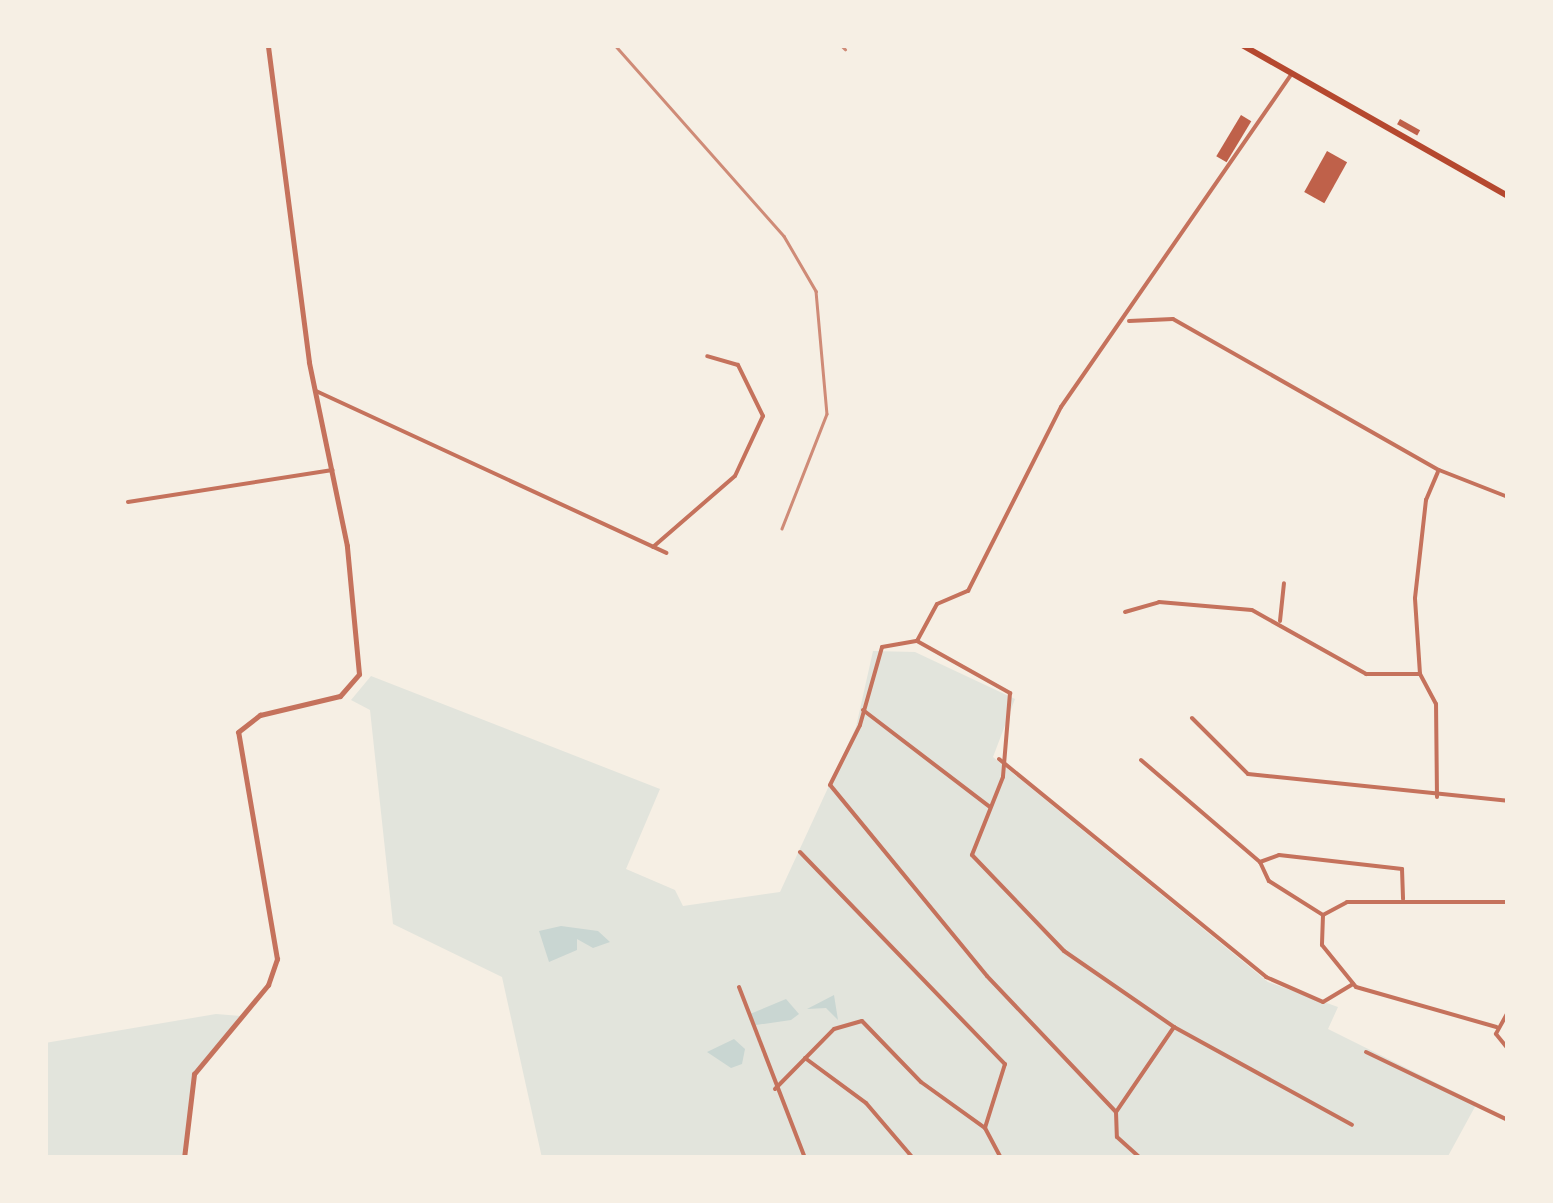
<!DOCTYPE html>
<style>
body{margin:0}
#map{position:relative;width:1553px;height:1203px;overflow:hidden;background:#f6efe4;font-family:Overpass,sans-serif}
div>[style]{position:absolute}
.green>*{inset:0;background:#e2e4dc}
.water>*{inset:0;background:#c9d6d2}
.building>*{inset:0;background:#bf614a;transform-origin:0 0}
.minor>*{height:4px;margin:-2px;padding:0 2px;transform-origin:2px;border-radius:2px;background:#c5725c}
.tertiary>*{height:5px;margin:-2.5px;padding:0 2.5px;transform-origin:2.5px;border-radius:2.5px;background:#c5725c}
.primary>*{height:6px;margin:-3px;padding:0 3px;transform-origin:3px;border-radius:3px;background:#b5482f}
.rail>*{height:2.5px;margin:-1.25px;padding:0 1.25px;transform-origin:1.25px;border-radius:1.25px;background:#cf8b77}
span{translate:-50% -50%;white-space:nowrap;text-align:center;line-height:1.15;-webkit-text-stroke:10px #f6efe4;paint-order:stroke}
.frame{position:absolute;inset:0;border:48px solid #f6efe4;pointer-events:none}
</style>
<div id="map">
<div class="green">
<i style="clip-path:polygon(873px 651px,915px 652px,1015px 699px,993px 757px,1268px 982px,1338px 1007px,1328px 1029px,1477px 1103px,1447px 1158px,542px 1158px,502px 977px,393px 924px,370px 710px,351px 700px,371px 676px,660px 789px,626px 869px,675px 890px,683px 906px,780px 892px,856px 727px)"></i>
<i style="clip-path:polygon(216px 1014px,241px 1016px,194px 1074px,184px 1158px,45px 1158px,45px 1043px)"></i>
</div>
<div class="water">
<i style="clip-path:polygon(561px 926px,598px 931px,610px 942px,593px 948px,577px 939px,577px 950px,549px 962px,539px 931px)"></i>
<i style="clip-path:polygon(834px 995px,838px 1020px,826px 1008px,807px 1009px)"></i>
<i style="clip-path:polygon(786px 999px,799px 1014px,791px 1020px,756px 1025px,750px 1014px)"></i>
<i style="clip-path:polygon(734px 1039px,745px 1049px,742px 1064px,731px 1068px,707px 1052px)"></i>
</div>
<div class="building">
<i style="left:1241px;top:115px;width:12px;height:48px;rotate:31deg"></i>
<i style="left:1400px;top:119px;width:23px;height:6px;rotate:29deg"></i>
<i style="left:1327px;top:151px;width:23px;height:47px;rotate:29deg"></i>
</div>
<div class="minor">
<i style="left:1129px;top:321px;width:44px;rotate:-2.6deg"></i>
<i style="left:1173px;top:319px;width:306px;rotate:29.6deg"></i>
<i style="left:1439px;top:470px;width:74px;rotate:21.4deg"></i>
<i style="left:316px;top:391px;width:386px;rotate:24.8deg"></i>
<i style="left:128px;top:502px;width:207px;rotate:-8.9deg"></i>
<i style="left:653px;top:547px;width:108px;rotate:-40.9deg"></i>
<i style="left:735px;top:476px;width:66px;rotate:-65deg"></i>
<i style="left:763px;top:416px;width:57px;rotate:-116.1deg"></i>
<i style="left:738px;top:365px;width:32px;rotate:-164deg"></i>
<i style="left:1125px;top:612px;width:35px;rotate:-16deg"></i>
<i style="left:1159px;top:602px;width:93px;rotate:4.9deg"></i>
<i style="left:1252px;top:610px;width:131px;rotate:29.3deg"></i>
<i style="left:1366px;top:674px;width:54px"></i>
<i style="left:1280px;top:621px;width:38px;rotate:-84deg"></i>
<i style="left:917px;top:641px;width:42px;rotate:-61.6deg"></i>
<i style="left:937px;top:604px;width:34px;rotate:-23deg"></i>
<i style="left:968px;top:591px;width:206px;rotate:-63.2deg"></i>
<i style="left:1061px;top:407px;width:406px;rotate:-55.3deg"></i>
<i style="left:863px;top:710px;width:160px;rotate:37.4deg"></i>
<i style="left:1192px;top:718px;width:79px;rotate:45deg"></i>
<i style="left:1248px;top:774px;width:261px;rotate:5.9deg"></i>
<i style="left:999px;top:759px;width:345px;rotate:39.2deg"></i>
<i style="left:1266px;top:977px;width:62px;rotate:23.7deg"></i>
<i style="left:1323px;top:1002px;width:35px;rotate:-31deg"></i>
<i style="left:1141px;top:760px;width:157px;rotate:40.6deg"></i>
<i style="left:1260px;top:862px;width:21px;rotate:65deg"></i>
<i style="left:1269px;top:881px;width:64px;rotate:32.2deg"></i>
<i style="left:1437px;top:797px;width:93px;rotate:-90.6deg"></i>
<i style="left:1436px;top:704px;width:34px;rotate:-118deg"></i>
<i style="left:1420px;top:674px;width:76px;rotate:-93.8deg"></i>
<i style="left:1415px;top:598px;width:99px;rotate:-83.6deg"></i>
<i style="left:1426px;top:500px;width:30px;rotate:-67deg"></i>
<i style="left:800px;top:852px;width:295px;rotate:46deg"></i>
<i style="left:1005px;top:1064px;width:67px;rotate:107.4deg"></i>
<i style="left:1260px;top:862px;width:20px;rotate:-20deg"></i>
<i style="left:1279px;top:855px;width:124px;rotate:6.5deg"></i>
<i style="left:1402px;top:869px;width:30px;rotate:88deg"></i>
<i style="left:1323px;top:915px;width:30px;rotate:92deg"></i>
<i style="left:1322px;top:945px;width:54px;rotate:51deg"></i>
<i style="left:1356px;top:987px;width:146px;rotate:15.9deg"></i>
<i style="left:1323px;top:915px;width:27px;rotate:-28deg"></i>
<i style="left:1347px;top:902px;width:161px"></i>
<i style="left:739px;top:987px;width:183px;rotate:68.9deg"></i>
<i style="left:1508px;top:1012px;width:25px;rotate:119deg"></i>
<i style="left:1496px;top:1034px;width:19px;rotate:51deg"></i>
<i style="left:1174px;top:1027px;width:203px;rotate:28.8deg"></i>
<i style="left:1366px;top:1052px;width:157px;rotate:25.6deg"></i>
<i style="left:805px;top:1058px;width:76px;rotate:36.4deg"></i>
<i style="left:866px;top:1103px;width:72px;rotate:49.5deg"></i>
<i style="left:775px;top:1089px;width:84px;rotate:-45.5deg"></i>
<i style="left:834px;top:1029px;width:29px;rotate:-16deg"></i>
<i style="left:862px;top:1021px;width:85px;rotate:46deg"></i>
<i style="left:921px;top:1082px;width:79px;rotate:35.7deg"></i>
<i style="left:985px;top:1128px;width:34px;rotate:62deg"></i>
<i style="left:1116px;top:1112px;width:187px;rotate:-133.5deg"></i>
<i style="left:987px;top:976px;width:247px;rotate:-129.4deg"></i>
<i style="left:830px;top:785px;width:67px;rotate:-63.4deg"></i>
<i style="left:860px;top:725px;width:81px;rotate:-74.2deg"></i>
<i style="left:882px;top:647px;width:36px;rotate:-10deg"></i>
<i style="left:917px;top:641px;width:107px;rotate:29.2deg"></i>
<i style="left:1010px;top:693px;width:84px;rotate:94.8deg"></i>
<i style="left:1003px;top:777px;width:84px;rotate:111.7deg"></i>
<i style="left:972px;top:855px;width:133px;rotate:46.2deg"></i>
<i style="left:1064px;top:951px;width:134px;rotate:34.6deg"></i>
<i style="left:1174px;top:1027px;width:103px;rotate:124.3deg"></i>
<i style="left:1116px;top:1112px;width:25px;rotate:88deg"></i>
<i style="left:1117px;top:1137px;width:31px;rotate:42deg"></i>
</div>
<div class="tertiary">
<i style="left:184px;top:1158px;width:85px;rotate:-83.2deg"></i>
<i style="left:194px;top:1074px;width:116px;rotate:-50.3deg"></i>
<i style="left:268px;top:985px;width:28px;rotate:-71deg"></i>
<i style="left:277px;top:959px;width:230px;rotate:-99.7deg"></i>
<i style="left:238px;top:732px;width:28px;rotate:-38deg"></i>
<i style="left:260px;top:715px;width:82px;rotate:-13.4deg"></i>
<i style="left:340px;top:696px;width:29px;rotate:-49deg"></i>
<i style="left:359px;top:674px;width:129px;rotate:-95.4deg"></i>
<i style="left:347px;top:546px;width:188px;rotate:-101.7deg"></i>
<i style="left:309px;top:362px;width:320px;rotate:-97.4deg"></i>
</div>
<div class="primary">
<i style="left:1242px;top:45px;width:306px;rotate:29.6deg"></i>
</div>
<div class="rail">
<i style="left:615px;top:45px;width:255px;rotate:48.5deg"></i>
<i style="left:784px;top:236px;width:64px;rotate:59.8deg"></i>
<i style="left:816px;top:291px;width:123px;rotate:84.9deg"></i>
<i style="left:827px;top:414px;width:123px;rotate:111.4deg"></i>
<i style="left:841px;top:45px;width:6px;rotate:45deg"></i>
</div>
<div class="frame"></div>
</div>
